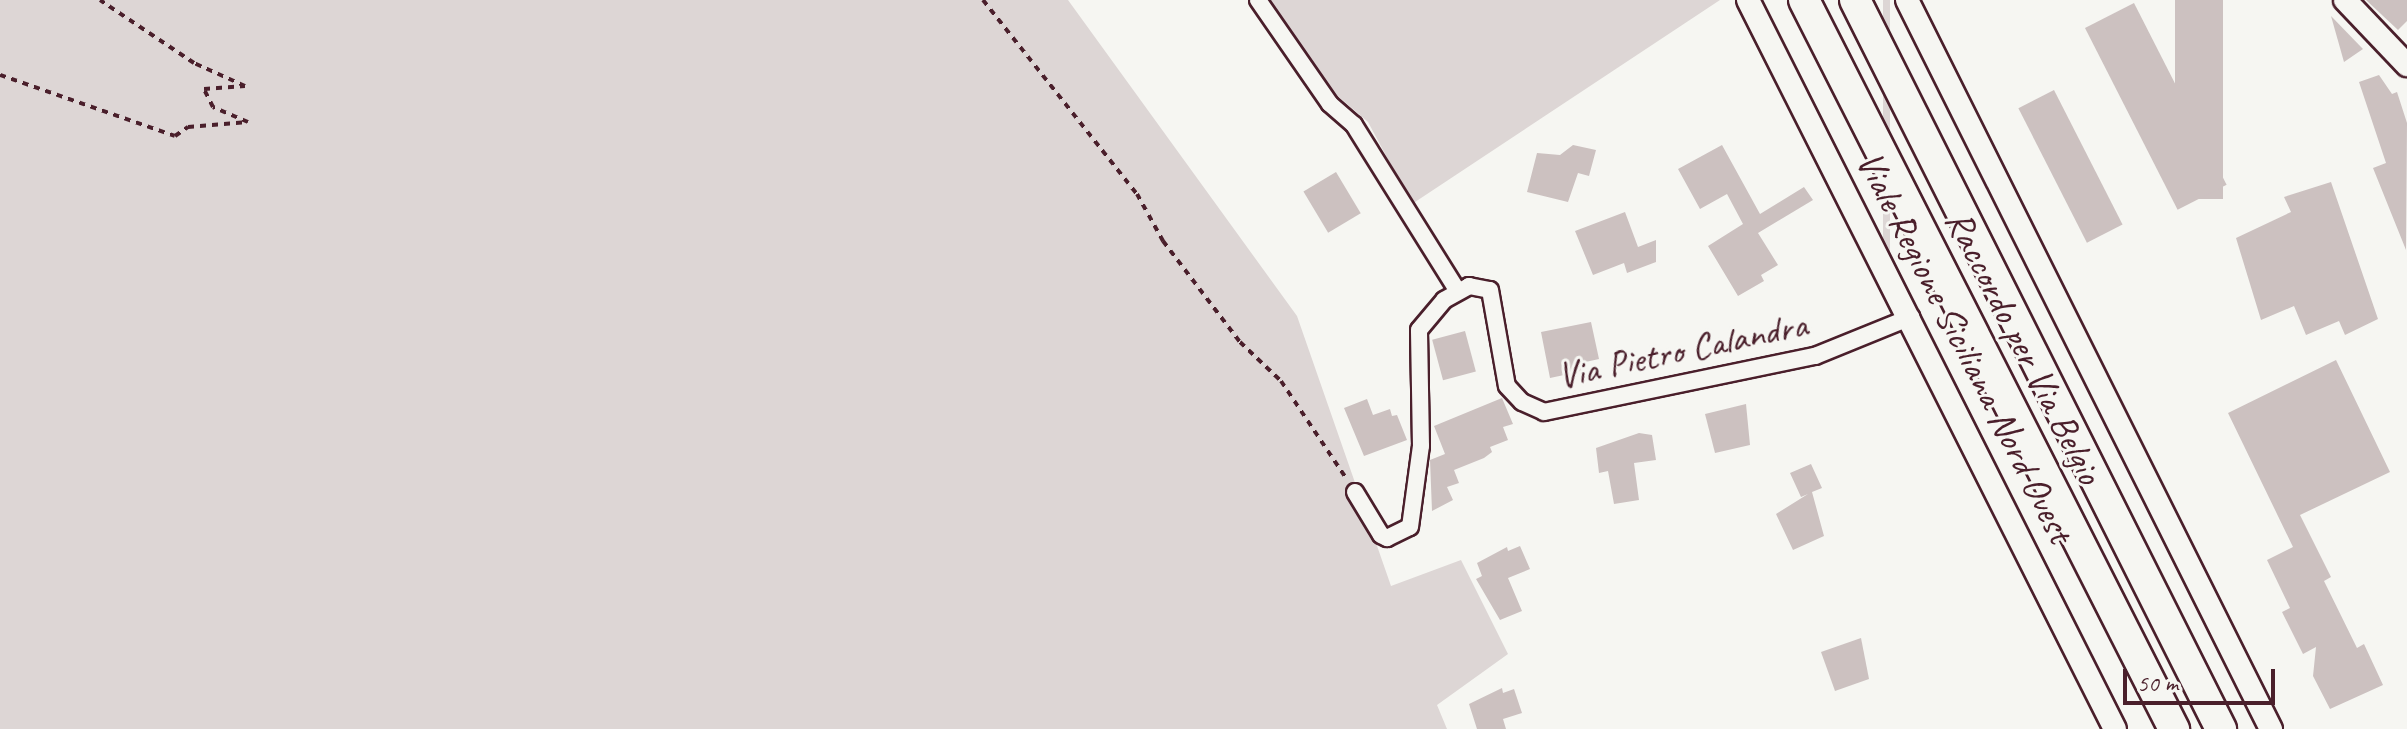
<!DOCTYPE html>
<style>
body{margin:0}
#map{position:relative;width:2407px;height:729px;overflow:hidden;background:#f6f6f2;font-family:Caveat,sans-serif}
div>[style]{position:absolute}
.green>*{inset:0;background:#ddd6d5;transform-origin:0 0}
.building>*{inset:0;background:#ccc1c0;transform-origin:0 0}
.path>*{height:4px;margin-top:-2px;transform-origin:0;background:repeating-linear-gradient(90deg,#4a1f2b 0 6px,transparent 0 12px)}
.roads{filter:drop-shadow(2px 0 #4a1f2b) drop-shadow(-2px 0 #4a1f2b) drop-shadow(0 2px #4a1f2b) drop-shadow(0 -2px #4a1f2b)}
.street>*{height:16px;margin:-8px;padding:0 8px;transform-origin:8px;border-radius:8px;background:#f6f6f2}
.secondary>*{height:22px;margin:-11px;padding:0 11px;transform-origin:11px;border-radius:11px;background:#f6f6f2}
.highway>*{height:30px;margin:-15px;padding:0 15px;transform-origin:15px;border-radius:15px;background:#f6f6f2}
span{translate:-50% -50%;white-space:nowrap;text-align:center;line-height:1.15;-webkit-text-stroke:6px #f6f6f2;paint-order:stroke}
.street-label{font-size:38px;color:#4a1f2b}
.scale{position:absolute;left:2123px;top:669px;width:152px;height:36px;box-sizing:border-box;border:4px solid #4a1f2b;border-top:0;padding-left:10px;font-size:24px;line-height:28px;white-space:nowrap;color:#4a1f2b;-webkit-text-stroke:6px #f6f6f2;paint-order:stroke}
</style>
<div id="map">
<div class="green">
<i style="clip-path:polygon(0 0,1068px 0,1297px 316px,1391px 586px,1461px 560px,1508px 654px,1437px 705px,1447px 729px,0 729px)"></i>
<i style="clip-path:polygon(1271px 0,1720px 0,1412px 204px,1368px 122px,1332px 91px)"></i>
<i style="left:1883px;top:0;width:7px;height:279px"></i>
</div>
<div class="building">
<i style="left:2175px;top:0;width:48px;height:199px"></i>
<i style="clip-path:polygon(2366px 0,2407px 0,2407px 21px,2398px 30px)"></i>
<i style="left:2134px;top:3px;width:204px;height:55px;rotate:63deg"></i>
<i style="clip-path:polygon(2331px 16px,2363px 49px,2344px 62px)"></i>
<i style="clip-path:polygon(2379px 75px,2392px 94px,2397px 92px,2407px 123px,2406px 250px,2373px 168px,2386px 163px,2359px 82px)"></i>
<i style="left:2054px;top:90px;width:151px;height:40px;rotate:63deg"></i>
<i style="clip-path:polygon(1573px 145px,1596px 150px,1589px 176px,1578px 173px,1568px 202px,1527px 192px,1537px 153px,1560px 155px)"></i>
<i style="clip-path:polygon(1722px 145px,1760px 214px,1804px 187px,1813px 200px,1758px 233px,1778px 265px,1761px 275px,1764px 281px,1738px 296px,1708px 246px,1743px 224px,1727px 194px,1700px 209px,1678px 169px)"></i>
<i style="left:1336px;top:172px;width:48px;height:38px;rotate:59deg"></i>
<i style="clip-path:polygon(2331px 182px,2378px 319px,2345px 335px,2339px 321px,2306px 335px,2294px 306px,2261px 320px,2236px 238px,2291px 212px,2284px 197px)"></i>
<i style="clip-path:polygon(1625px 212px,1638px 247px,1656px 240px,1656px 262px,1627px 273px,1624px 263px,1593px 275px,1575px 231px)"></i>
<i style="clip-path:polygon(1591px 322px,1599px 359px,1581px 363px,1583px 371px,1550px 378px,1541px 332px)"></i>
<i style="left:1465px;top:331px;width:42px;height:34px;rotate:75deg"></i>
<i style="clip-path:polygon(2336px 360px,2390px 472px,2300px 515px,2331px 577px,2324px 581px,2357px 648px,2364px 644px,2383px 685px,2330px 709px,2313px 676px,2316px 647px,2303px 654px,2282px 612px,2290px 608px,2267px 560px,2293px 547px,2228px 413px)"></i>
<i style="clip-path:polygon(1502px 398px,1513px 424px,1503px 427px,1508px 440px,1490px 447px,1492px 452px,1484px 458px,1454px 470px,1459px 483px,1447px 487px,1453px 500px,1432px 511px,1430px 460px,1445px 454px,1434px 426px)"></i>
<i style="clip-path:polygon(1367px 399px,1373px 415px,1390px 409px,1392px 416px,1397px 415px,1407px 440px,1364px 456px,1344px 408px)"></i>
<i style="clip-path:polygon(1746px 404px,1750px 445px,1715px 453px,1705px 414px)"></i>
<i style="clip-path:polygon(1639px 433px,1652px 435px,1656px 460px,1634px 463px,1639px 500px,1614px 504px,1608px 471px,1599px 473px,1596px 448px)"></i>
<i style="clip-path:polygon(1811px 464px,1822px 488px,1812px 492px,1824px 536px,1793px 550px,1776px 514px,1808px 494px,1801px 497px,1790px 473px)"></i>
<i style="clip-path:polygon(1520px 546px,1530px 569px,1508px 578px,1522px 611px,1500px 620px,1476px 579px,1482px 576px,1477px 563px,1507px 547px,1508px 551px)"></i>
<i style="clip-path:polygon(1861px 638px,1869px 679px,1835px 691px,1821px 652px)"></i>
<i style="clip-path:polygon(1502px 688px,1503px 693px,1514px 689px,1522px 713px,1503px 719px,1506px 729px,1477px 729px,1469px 704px)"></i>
</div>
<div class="path">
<i style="left:983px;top:0;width:248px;rotate:51.6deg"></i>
<i style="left:1137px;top:194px;width:54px;rotate:61deg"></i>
<i style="left:1163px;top:241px;width:127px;rotate:52.7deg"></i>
<i style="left:1240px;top:342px;width:57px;rotate:43.6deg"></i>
<i style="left:1281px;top:381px;width:117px;rotate:56.2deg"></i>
<i style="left:0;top:75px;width:185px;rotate:19.2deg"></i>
<i style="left:175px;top:136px;width:16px;rotate:-35deg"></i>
<i style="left:188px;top:127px;width:60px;rotate:-4.8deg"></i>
<i style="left:248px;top:122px;width:38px;rotate:-157deg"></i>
<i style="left:213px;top:107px;width:20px;rotate:-117deg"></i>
<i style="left:204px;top:89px;width:41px;rotate:-4.2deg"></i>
<i style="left:245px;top:86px;width:56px;rotate:-155.7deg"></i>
<i style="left:194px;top:63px;width:113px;rotate:-146.2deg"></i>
</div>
<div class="roads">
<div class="street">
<i style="left:1258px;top:0;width:126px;rotate:55.3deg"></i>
<i style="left:1330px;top:104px;width:32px;rotate:41deg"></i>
<i style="left:1354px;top:125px;width:195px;rotate:58deg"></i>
<i style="left:1355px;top:492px;width:50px;rotate:58.8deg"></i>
<i style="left:1381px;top:535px;width:7px;rotate:27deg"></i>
<i style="left:1387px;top:538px;width:25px;rotate:-26deg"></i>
<i style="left:1410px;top:527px;width:82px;rotate:-82.3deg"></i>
<i style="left:1421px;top:446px;width:116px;rotate:-91deg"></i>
<i style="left:1419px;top:330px;width:39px;rotate:-50deg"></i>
<i style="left:1444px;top:300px;width:29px;rotate:-29deg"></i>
<i style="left:1469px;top:286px;width:21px;rotate:11deg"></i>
<i style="left:1490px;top:290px;width:97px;rotate:80deg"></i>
<i style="left:1507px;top:386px;width:22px;rotate:47deg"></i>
<i style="left:1522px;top:402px;width:24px;rotate:24deg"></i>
<i style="left:1544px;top:412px;width:277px;rotate:-11.7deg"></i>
<i style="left:1815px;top:356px;width:104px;rotate:-22.1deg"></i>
</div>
<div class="secondary">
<i style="left:1748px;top:0;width:816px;rotate:63.28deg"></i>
<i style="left:1907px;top:0;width:815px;rotate:63.47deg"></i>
<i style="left:2345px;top:0;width:90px;rotate:46.4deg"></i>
</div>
<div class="highway">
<i style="left:1804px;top:0;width:818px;rotate:63.09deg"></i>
<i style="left:1855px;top:0;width:816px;rotate:63.34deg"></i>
</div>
</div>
<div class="street-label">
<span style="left:1965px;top:347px;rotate:63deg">Viale Regione Siciliana Nord Ovest</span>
<span style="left:2024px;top:347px;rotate:63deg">Raccordo per Via Belgio</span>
<span style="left:1682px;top:350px;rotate:-12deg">Via Pietro Calandra</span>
</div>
<div class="scale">50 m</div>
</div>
